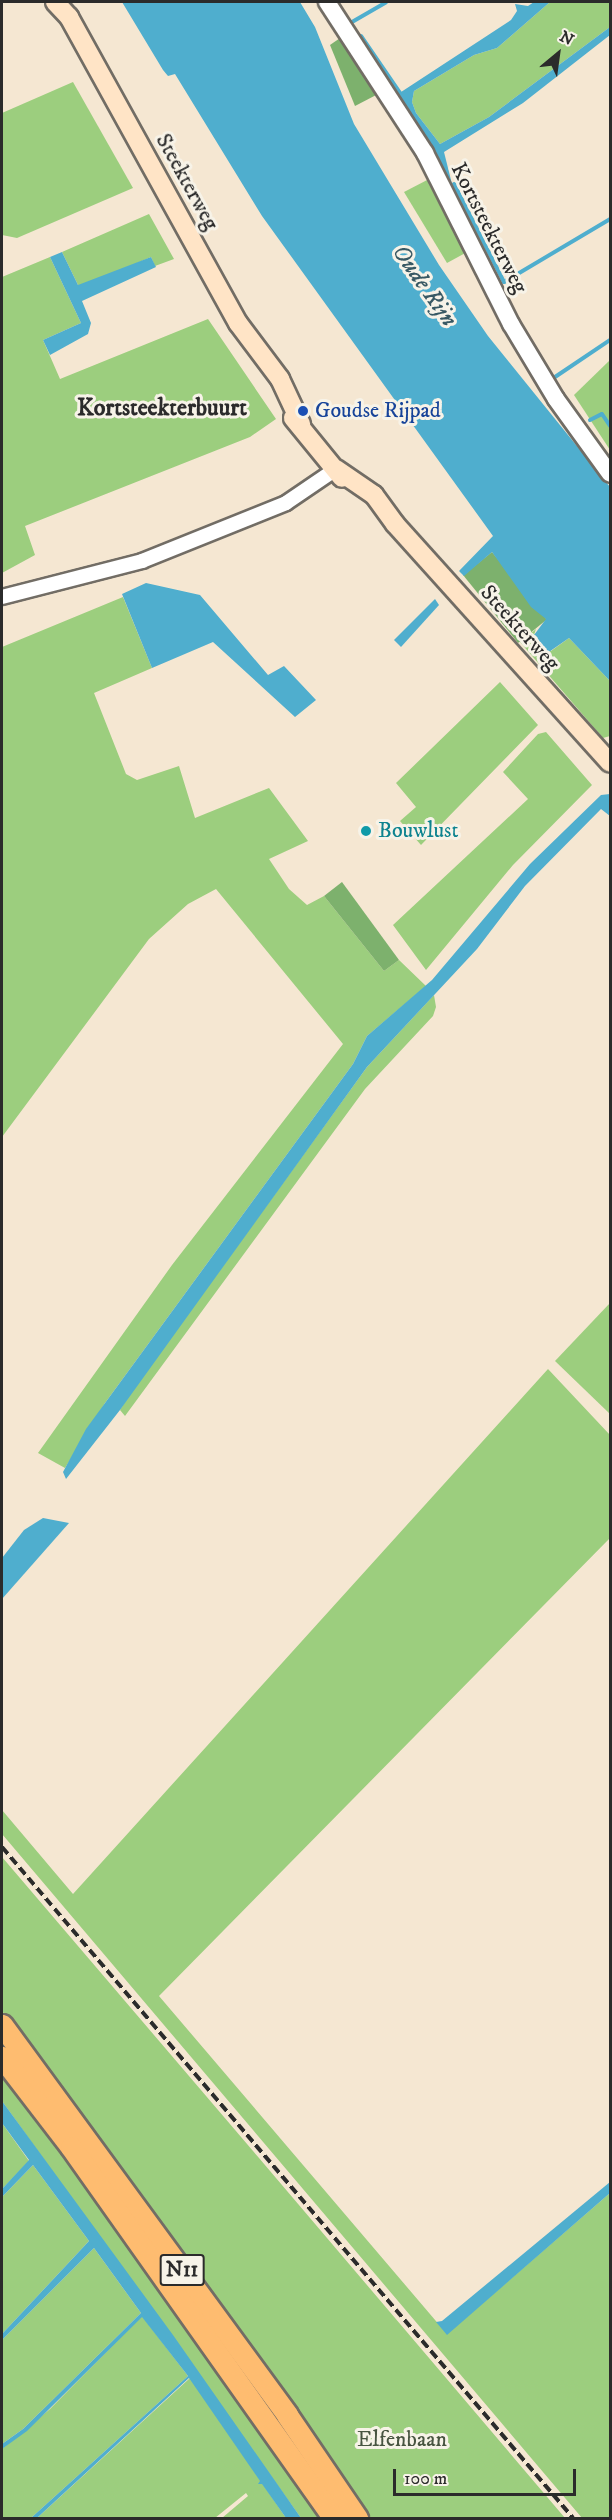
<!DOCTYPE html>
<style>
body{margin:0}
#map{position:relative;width:612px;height:2520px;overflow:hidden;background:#f5e7d2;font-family:"IM FELL DW Pica",serif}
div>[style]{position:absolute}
.green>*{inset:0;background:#9cce7e}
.forest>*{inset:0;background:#7db16d;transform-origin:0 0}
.water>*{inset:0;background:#4faece}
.stream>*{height:4px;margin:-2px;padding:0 2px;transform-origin:2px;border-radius:2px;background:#4faece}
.roads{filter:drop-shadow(2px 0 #726d65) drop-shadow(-2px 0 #726d65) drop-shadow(0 2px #726d65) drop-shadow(0 -2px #726d65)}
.minor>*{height:14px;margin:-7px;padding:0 7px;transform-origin:7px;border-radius:7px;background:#fff}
.tertiary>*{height:16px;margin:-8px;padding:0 8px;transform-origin:8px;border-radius:8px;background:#fff}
.secondary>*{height:18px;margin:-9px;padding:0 9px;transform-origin:9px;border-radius:9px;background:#ffe4c6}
.trunk>*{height:21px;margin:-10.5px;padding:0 10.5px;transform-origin:10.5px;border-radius:10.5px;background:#febc70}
.rail>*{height:4px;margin-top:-2px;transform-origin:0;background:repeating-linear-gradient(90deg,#2b2b2b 0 9px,transparent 0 13.5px)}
.dots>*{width:16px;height:16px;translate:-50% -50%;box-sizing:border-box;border:3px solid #f7f3e8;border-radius:50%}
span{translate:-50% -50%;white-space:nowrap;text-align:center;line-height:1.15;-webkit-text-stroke:6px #f7f3e8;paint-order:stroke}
.shield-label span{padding:2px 4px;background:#f7f3e8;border:2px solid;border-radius:4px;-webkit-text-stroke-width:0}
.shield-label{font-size:21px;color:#2b2b2b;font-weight:700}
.street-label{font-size:22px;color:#2b2b2b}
.transit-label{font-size:22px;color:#164399}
.left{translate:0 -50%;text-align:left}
.culture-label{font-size:22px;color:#0d838f}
.park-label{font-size:22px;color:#475440}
.water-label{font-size:24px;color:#385964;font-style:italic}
.neighbourhood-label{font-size:24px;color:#2b2b2b;font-weight:700}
.frame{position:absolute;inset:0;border:3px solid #2b2b2b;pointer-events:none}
.north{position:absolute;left:528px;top:24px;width:60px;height:60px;-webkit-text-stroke:4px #f7f3e8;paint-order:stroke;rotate:29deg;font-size:16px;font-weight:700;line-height:24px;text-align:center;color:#2b2b2b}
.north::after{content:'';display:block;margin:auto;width:21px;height:27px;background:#2b2b2b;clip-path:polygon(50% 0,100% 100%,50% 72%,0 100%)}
.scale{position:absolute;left:393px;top:2469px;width:183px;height:27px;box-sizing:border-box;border:3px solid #2b2b2b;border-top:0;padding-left:8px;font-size:18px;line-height:21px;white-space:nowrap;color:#2b2b2b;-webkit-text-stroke:4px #f7f3e8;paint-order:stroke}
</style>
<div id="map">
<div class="green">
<i style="clip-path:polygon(550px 2px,610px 2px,610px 27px,489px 117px,440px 144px,416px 113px,412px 102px,414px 91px,474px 55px,497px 48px)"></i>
<i style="clip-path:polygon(73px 82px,133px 188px,17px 238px,2px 235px,2px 113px)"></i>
<i style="clip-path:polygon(431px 178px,469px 251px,447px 263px,404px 192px)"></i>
<i style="clip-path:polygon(149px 214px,174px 259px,155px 266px,151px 257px,84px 286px,78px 285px,62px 252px)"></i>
<i style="clip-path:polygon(50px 257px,81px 323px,43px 340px,60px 379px,208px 319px,276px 419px,250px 437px,25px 526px,35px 555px,2px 573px,2px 277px)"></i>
<i style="clip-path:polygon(610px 360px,610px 450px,574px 395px)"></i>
<i style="clip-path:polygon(123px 597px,152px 668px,94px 693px,126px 774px,137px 780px,179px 766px,195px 818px,269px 788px,308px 841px,269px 859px,289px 889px,307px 905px,324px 896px,384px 971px,399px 960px,426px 986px,367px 1036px,353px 1064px,105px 1403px,65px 1468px,38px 1453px,172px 1265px,343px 1044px,216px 889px,188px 904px,149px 939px,2px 1137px,2px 647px)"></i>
<i style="clip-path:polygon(536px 629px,534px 635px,551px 651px,569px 638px,610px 681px,610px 736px,603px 738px,520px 642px)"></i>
<i style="clip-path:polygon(500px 682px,538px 725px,421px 845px,400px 821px,416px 807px,396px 783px)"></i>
<i style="clip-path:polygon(546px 732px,592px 785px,513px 865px,426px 970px,393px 925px,528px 799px,503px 772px,538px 734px)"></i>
<i style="clip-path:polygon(434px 995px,436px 1007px,433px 1016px,365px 1089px,125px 1416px,120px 1410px,128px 1397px,367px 1067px)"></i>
<i style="clip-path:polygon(610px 1303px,610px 1414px,555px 1361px)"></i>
<i style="clip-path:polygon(548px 1369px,610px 1435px,610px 1538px,159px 1996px,447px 2334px,610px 2193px,610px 2518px,582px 2518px,2px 1834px,2px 1810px,73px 1894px)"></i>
<i style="clip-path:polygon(2px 1857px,259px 2158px,565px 2518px,366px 2518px,189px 2262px,2px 2011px)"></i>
<i style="clip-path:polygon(2px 2071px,94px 2195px,323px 2518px,301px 2518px,2px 2101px)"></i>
<i style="clip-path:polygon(2px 2123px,29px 2161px,2px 2189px)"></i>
<i style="clip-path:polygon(33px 2165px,89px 2241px,2px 2334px,2px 2197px)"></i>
<i style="clip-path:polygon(94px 2248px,141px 2313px,23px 2429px,2px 2444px,2px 2340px)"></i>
<i style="clip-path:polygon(142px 2316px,188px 2376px,31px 2518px,2px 2518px,2px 2449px,50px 2409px)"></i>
<i style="clip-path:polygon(190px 2378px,286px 2518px,222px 2518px,248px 2496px,246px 2493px,215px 2518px,37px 2518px)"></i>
</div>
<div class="forest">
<i style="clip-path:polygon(343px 36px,380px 93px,355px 106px,330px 45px)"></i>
<i style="left:492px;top:552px;width:87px;height:37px;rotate:51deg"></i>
<i style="clip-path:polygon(342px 882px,399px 960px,384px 971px,324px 896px)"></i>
</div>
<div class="water">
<i style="clip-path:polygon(122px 2px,300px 2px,315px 27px,354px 124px,439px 265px,488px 336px,610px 487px,610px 681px,569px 638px,546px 654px,537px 648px,534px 635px,546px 619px,531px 607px,492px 552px,464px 576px,459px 571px,493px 536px,262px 216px,175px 74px,168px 76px,163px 70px)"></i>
<i style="clip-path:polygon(534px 2px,550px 2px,497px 48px,474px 55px,414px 91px,412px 102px,416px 113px,440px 144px,489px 117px,610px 27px,610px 35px,523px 103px,444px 152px,452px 184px,398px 94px,511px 20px,517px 11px,515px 4px,528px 6px)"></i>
<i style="clip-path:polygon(62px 252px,78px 285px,151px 257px,156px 267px,82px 301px,91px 323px,88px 334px,50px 355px,43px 340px,81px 323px,50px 257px)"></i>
<i style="clip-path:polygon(146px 583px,200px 595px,268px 675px,284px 666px,316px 700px,295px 717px,213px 642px,152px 668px,122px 594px)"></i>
<i style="clip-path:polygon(435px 599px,439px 605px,401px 647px,394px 640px)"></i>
<i style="clip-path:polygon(610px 794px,610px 816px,601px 809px,525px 886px,477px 949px,367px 1067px,120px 1410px,66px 1479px,63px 1472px,86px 1429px,353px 1064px,367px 1036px,432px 980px,530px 864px,601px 795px)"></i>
<i style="clip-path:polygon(43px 1518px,69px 1523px,2px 1599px,2px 1558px,24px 1530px)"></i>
<i style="clip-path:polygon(2px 2101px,173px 2335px,301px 2518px,286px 2518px,262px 2484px,258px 2484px,260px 2481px,189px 2378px,37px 2518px,31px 2518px,188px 2376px,142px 2317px,27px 2431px,2px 2449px,2px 2444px,23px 2429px,141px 2313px,94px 2248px,2px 2340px,2px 2334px,89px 2241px,33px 2165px,2px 2197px,2px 2189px,29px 2160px,2px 2123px)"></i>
<i style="clip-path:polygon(610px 2182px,610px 2193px,447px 2335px,436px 2322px,442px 2321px)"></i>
</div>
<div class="stream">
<i style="left:352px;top:22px;width:39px;rotate:-30deg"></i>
<i style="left:361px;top:36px;width:69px;rotate:55.6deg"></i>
<i style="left:454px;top:184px;width:110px;rotate:63deg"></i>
<i style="left:504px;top:282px;width:123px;rotate:-30.7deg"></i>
<i style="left:555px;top:377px;width:66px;rotate:-33.9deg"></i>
<i style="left:590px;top:420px;width:13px;rotate:-27deg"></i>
<i style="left:602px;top:414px;width:14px;rotate:56deg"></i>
</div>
<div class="roads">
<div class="minor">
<i style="left:2px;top:597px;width:145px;rotate:-14.4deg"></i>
<i style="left:142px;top:561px;width:155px;rotate:-21.9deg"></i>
<i style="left:286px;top:503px;width:60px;rotate:-34.2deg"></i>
</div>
<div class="tertiary">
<i style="left:327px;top:2px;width:180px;rotate:57deg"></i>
<i style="left:425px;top:153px;width:191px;rotate:63.3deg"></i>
<i style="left:511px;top:324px;width:87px;rotate:59deg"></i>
<i style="left:556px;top:399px;width:92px;rotate:54.2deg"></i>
</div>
<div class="secondary">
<i style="left:55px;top:2px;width:21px;rotate:47deg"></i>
<i style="left:69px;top:17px;width:350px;rotate:61.1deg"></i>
<i style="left:238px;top:323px;width:70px;rotate:53.1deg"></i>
<i style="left:280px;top:379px;width:50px;rotate:65deg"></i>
<i style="left:293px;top:418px;width:77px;rotate:50.8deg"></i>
<i style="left:336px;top:469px;width:46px;rotate:34.4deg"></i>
<i style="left:374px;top:495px;width:36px;rotate:54deg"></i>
<i style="left:395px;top:524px;width:321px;rotate:48deg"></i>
</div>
<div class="trunk">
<i style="left:2px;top:2025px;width:483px;rotate:53.8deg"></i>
<i style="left:287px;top:2415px;width:125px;rotate:55.8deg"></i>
<i style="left:2px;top:2057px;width:113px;rotate:52.5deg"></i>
<i style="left:71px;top:2147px;width:455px;rotate:54.7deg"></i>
</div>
</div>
<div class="rail">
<i style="left:2px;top:1847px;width:881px;rotate:49.6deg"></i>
</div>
<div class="dots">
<i style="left:303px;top:411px;background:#1a4fb4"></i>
<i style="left:366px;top:831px;background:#0f9aa8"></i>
</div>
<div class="shield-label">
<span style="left:182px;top:2270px">N11</span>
</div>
<div class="street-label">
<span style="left:187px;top:182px;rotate:61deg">Steekterweg</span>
<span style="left:489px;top:228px;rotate:63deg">Kortsteekterweg</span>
<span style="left:520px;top:628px;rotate:48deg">Steekterweg</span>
</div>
<div class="transit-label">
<span class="left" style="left:315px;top:411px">Goudse Rijpad</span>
</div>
<div class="culture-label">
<span class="left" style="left:378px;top:831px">Bouwlust</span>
</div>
<div class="park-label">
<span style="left:402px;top:2440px">Elfenbaan</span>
</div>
<div class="water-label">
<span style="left:424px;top:286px;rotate:55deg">Oude Rijn</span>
</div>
<div class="neighbourhood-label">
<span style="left:162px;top:409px">Kortsteekterbuurt</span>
</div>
<div class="frame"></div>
<div class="north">N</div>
<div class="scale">100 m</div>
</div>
